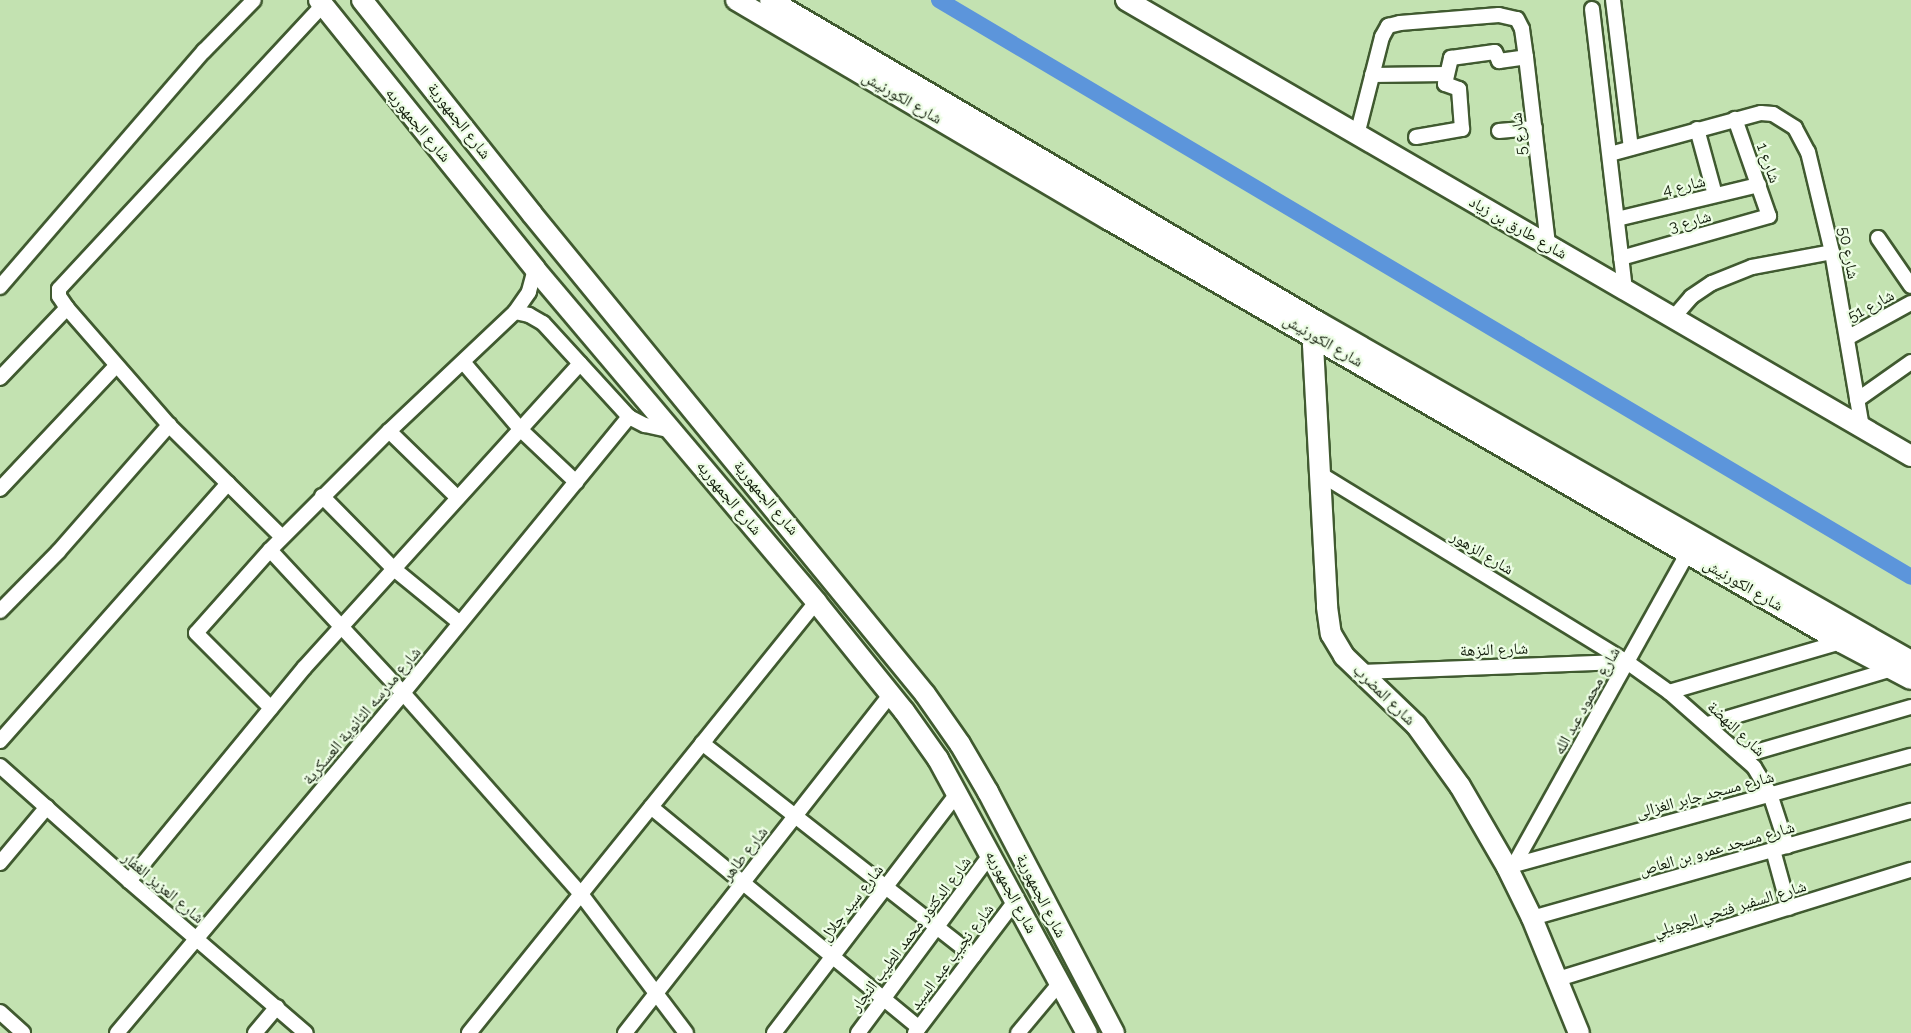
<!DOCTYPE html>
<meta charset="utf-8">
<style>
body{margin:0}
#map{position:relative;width:1911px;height:1033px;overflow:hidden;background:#c3e2b1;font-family:Raleway,"Noto Naskh Arabic",sans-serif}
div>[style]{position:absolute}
.canal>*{height:16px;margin:-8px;padding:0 8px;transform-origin:8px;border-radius:8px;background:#5c95db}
.roads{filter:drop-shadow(2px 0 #405a30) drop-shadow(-2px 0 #405a30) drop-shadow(0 2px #405a30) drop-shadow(0 -2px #405a30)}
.street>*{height:14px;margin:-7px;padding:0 7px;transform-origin:7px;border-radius:7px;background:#fff}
.secondary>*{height:20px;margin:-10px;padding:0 10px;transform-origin:10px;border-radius:10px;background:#fff}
span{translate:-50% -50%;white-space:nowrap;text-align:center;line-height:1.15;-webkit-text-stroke:4.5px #edfde5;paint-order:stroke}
.street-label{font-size:16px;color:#101b09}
</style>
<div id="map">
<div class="canal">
<i style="left:939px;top:0;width:1130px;rotate:30.69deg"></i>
</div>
<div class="roads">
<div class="street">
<i style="left:1613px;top:0;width:149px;rotate:83.1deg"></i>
<i style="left:1592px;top:9px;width:283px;rotate:83.3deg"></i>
<i style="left:1372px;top:75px;width:75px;rotate:-0.8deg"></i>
<i style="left:1697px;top:129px;width:68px;rotate:74.7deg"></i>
<i style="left:1499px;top:131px;width:36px;rotate:-5deg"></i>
<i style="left:1357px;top:135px;width:101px;rotate:-75.7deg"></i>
<i style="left:1382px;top:37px;width:13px;rotate:-61deg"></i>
<i style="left:1388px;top:26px;width:12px;rotate:-14deg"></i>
<i style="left:1400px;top:23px;width:99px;rotate:-4.6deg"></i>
<i style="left:1499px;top:15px;width:18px;rotate:13deg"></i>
<i style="left:1517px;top:19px;width:11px;rotate:63deg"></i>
<i style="left:1522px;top:29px;width:28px;rotate:82deg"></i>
<i style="left:1526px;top:57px;width:189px;rotate:83.3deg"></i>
<i style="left:1416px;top:137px;width:47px;rotate:-9.9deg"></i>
<i style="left:1462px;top:129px;width:40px;rotate:-94.3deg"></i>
<i style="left:1459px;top:89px;width:15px;rotate:-160deg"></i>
<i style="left:1445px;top:84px;width:27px;rotate:-77deg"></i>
<i style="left:1451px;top:58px;width:44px;rotate:-7.8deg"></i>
<i style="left:1495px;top:52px;width:10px;rotate:66deg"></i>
<i style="left:1499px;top:61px;width:27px;rotate:-8deg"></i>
<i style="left:1610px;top:154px;width:156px;rotate:-15.2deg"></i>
<i style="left:1761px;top:113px;width:12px;rotate:5deg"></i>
<i style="left:1773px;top:114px;width:26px;rotate:32deg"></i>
<i style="left:1795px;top:128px;width:27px;rotate:62deg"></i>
<i style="left:1808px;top:152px;width:103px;rotate:76.5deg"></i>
<i style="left:1832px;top:252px;width:178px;rotate:80.3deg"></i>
<i style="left:1617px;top:219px;width:146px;rotate:-13.5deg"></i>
<i style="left:1878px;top:238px;width:58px;rotate:55.5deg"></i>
<i style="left:1621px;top:258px;width:154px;rotate:-15.8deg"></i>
<i style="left:1769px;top:216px;width:103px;rotate:-109.3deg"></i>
<i style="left:535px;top:269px;width:24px;rotate:105deg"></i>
<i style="left:529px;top:292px;width:24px;rotate:125deg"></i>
<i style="left:515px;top:312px;width:173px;rotate:136.6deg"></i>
<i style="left:389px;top:431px;width:168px;rotate:135deg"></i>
<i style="left:270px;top:550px;width:195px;rotate:47.1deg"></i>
<i style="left:403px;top:693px;width:268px;rotate:48.5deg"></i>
<i style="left:581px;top:894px;width:174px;rotate:52.9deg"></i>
<i style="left:0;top:287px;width:312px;rotate:-49.2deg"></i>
<i style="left:204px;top:51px;width:71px;rotate:-45.6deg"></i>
<i style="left:515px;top:312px;width:14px;rotate:12deg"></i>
<i style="left:529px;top:315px;width:16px;rotate:30deg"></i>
<i style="left:543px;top:323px;width:127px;rotate:47.5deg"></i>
<i style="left:629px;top:417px;width:18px;rotate:27deg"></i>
<i style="left:645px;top:425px;width:29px;rotate:12deg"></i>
<i style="left:1673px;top:318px;width:28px;rotate:-49deg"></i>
<i style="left:1691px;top:297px;width:25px;rotate:-34deg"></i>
<i style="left:1712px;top:283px;width:43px;rotate:-21.8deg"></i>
<i style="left:1752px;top:267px;width:81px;rotate:-10.6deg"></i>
<i style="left:1847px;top:338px;width:73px;rotate:-28.7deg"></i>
<i style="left:464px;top:363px;width:88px;rotate:49.6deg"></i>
<i style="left:521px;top:430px;width:76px;rotate:43.4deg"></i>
<i style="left:0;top:378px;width:97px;rotate:-46.3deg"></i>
<i style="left:1857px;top:400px;width:66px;rotate:-35.1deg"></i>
<i style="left:389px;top:431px;width:96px;rotate:44.2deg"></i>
<i style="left:1320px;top:474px;width:360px;rotate:31.5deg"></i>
<i style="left:1627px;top:662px;width:52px;rotate:35.5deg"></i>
<i style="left:1669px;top:692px;width:113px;rotate:41.4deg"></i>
<i style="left:1754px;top:767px;width:31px;rotate:59deg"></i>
<i style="left:1770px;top:794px;width:55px;rotate:71.9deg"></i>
<i style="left:0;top:489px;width:169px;rotate:-46.7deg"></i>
<i style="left:322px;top:496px;width:103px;rotate:45.4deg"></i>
<i style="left:394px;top:569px;width:85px;rotate:39.3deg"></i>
<i style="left:282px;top:537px;width:159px;rotate:-135.3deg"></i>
<i style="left:169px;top:425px;width:155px;rotate:-131.1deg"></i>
<i style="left:67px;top:308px;width:14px;rotate:-124deg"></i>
<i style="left:59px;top:296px;width:7px;rotate:-90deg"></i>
<i style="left:59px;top:289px;width:388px;rotate:-47.1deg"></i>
<i style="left:270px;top:550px;width:111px;rotate:131.7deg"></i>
<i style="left:196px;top:633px;width:106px;rotate:45deg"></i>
<i style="left:0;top:611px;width:83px;rotate:-45.5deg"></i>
<i style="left:58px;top:552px;width:169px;rotate:-48.8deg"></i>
<i style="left:1362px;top:672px;width:265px;rotate:-2.2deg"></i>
<i style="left:1669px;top:692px;width:179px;rotate:-16.2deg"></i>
<i style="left:1708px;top:724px;width:192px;rotate:-16.6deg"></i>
<i style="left:0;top:741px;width:344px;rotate:-48.5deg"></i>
<i style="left:702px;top:743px;width:345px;rotate:38.1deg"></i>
<i style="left:1742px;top:756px;width:176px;rotate:-16.2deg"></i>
<i style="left:0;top:766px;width:173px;rotate:41.7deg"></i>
<i style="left:129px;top:881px;width:233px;rotate:40.7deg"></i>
<i style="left:651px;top:807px;width:347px;rotate:39.5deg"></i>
<i style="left:1773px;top:850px;width:60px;rotate:74.6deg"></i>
<i style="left:0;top:863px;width:73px;rotate:-50deg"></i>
<i style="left:1514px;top:865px;width:357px;rotate:-60.9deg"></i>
<i style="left:1507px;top:867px;width:419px;rotate:-15.4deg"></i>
<i style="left:129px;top:881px;width:276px;rotate:-50.6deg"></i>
<i style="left:304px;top:668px;width:411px;rotate:-47.8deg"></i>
<i style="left:1532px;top:918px;width:394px;rotate:-15.8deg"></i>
<i style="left:1558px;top:979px;width:369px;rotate:-17.2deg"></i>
<i style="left:0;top:1012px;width:31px;rotate:42deg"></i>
<i style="left:117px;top:1033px;width:444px;rotate:-49.9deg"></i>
<i style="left:403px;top:693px;width:357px;rotate:-50.7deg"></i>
<i style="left:255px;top:1033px;width:34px;rotate:-50deg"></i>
<i style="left:469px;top:1033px;width:553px;rotate:-51.16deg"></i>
<i style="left:625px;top:1033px;width:431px;rotate:-51.9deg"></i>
<i style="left:774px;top:1033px;width:301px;rotate:-52.6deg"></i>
<i style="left:858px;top:1033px;width:223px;rotate:-53.4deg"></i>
<i style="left:915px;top:1033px;width:167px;rotate:-52.8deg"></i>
<i style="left:1018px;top:1033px;width:64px;rotate:-50.1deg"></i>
</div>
<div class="secondary">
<i style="left:319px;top:0;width:345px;rotate:51.2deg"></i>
<i style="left:535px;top:269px;width:436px;rotate:49.8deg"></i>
<i style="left:816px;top:602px;width:140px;rotate:51.1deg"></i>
<i style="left:904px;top:711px;width:59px;rotate:54.7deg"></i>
<i style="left:938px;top:759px;width:312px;rotate:61.5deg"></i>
<i style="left:362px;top:0;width:273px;rotate:51.5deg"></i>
<i style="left:532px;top:214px;width:620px;rotate:50.69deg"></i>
<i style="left:925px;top:694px;width:61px;rotate:55deg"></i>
<i style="left:960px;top:744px;width:56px;rotate:59.7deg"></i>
<i style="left:988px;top:792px;width:272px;rotate:62.4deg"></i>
<i style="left:736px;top:0;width:432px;rotate:30.5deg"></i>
<i style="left:1108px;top:219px;width:846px;rotate:29.99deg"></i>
<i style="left:1841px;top:642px;width:79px;rotate:27.9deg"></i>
<i style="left:770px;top:0;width:636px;rotate:30.44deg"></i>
<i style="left:1318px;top:322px;width:683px;rotate:29.76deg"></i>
<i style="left:1126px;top:0;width:908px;rotate:30.15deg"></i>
<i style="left:1317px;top:325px;width:20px;rotate:101deg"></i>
<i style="left:1313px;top:345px;width:262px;rotate:86.9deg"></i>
<i style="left:1327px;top:607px;width:27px;rotate:82deg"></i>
<i style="left:1331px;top:634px;width:26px;rotate:59deg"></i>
<i style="left:1344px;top:656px;width:100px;rotate:43.8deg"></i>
<i style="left:1416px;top:725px;width:75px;rotate:54.2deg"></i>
<i style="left:1460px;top:786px;width:94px;rotate:59.9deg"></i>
<i style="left:1507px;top:867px;width:57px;rotate:63.9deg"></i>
<i style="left:1532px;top:918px;width:124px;rotate:67.8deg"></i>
</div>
</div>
<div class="street-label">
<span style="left:902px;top:98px;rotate:30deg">شارع الكورنيش</span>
<span style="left:459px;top:121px;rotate:52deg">شارع الجمهورية</span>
<span style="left:418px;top:125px;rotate:50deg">شارع الجمهوريه</span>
<span style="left:1519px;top:134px;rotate:-97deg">شارع 5</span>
<span style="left:1768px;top:163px;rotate:70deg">شارع 1</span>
<span style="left:1684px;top:186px;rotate:-13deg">شارع 4</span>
<span style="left:1690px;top:222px;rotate:-16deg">شارع 3</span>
<span style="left:1518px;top:228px;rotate:30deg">شارع طارق بن زياد</span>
<span style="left:1848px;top:253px;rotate:79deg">شارع 50</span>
<span style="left:1871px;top:306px;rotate:-28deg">شارع 51</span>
<span style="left:1323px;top:341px;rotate:30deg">شارع الكورنيش</span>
<span style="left:729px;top:498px;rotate:50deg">شارع الجمهوريه</span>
<span style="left:766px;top:498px;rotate:50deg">شارع الجمهورية</span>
<span style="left:1482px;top:553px;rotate:31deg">شارع الزهور</span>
<span style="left:1743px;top:585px;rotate:30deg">شارع الكورنيش</span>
<span style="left:1494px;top:650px;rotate:-2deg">شارع النزهة</span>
<span style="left:1384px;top:695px;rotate:44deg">شارع المضرب</span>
<span style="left:1587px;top:701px;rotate:-61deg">شارع محمود عبد الله</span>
<span style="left:362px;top:716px;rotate:-50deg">شارع مدرسه الثانوية العسكرية</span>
<span style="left:1736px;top:729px;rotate:43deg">شارع النهضة</span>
<span style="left:1705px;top:795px;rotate:-15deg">شارع مسجد جابر الغزالى</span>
<span style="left:1717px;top:849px;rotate:-16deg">شارع مسجد عمرو بن العاص</span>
<span style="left:745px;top:854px;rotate:-52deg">شارع طاهر</span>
<span style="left:163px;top:888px;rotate:40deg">شارع العزيز الغفار</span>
<span style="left:1011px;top:892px;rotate:62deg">شارع الجمهوريه</span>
<span style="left:1041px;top:896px;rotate:63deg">شارع الجمهورية</span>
<span style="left:852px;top:903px;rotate:-52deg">شارع سيد جلال</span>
<span style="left:1730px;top:909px;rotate:-17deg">شارع السفير فتحي الجويلي</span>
<span style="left:911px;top:934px;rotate:-53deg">شارع الدكتور محمد الطيب النجار</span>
<span style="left:952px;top:957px;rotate:-53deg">شارع نجيب عبد السيد</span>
</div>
</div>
